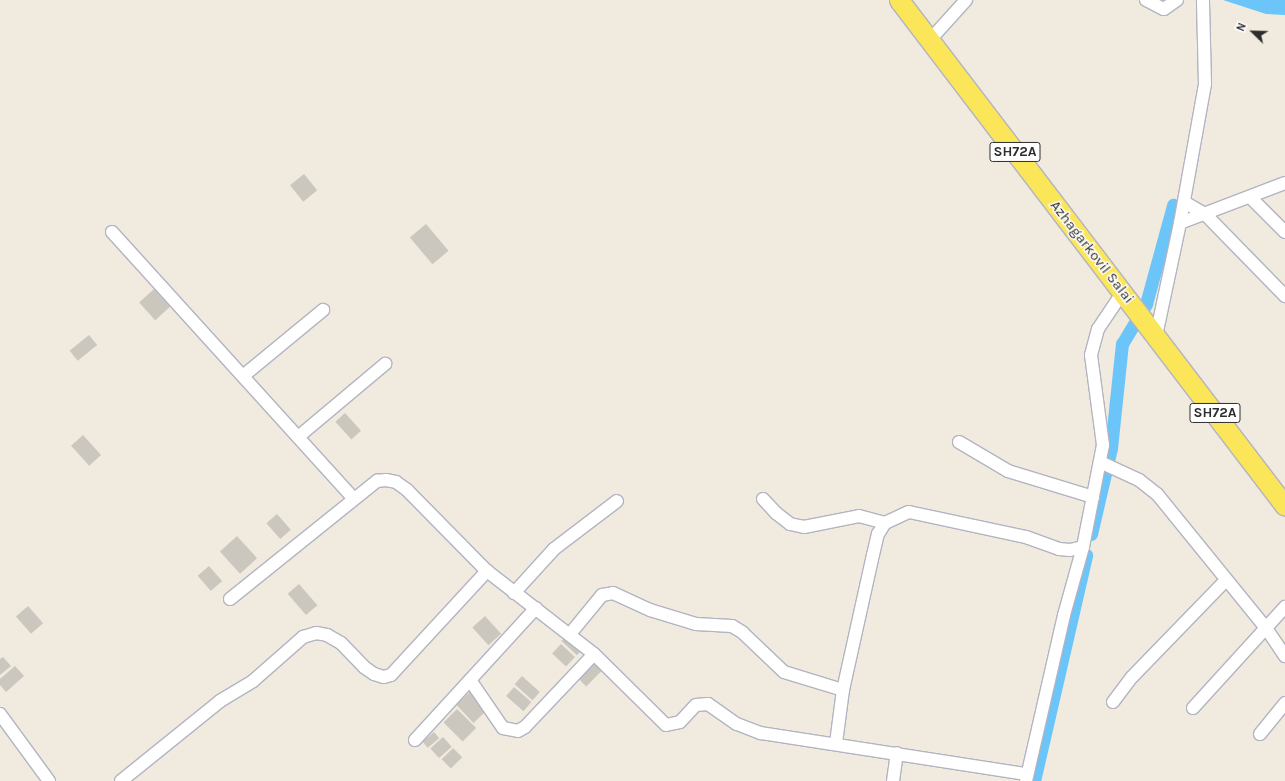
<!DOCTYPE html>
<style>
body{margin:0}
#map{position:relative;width:1285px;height:781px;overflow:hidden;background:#f0eadf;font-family:Karla,sans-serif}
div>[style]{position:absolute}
.water>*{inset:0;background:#6cc5f8}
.canal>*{height:13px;margin:-6.5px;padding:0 6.5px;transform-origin:6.5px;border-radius:6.5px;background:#6cc5f8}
.building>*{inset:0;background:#cbc7bf;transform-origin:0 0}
.roads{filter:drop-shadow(1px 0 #b3b4c2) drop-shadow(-1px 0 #b3b4c2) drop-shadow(0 1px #b3b4c2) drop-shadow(0 -1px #b3b4c2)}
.minor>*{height:12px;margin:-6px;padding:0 6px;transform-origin:6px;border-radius:6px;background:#fff}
.primary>*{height:19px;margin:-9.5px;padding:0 9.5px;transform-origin:9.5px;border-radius:9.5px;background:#fbe559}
span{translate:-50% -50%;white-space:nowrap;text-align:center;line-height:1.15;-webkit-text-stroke:3px #fff;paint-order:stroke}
.shield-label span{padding:1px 3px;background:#fff;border:1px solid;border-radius:3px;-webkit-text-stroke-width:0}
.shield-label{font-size:14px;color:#2d2d2d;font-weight:700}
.street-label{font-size:15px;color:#2d2d2d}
.north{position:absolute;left:1233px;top:12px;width:40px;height:40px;-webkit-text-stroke:3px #fff;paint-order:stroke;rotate:293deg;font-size:11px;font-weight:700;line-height:16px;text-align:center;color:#2d2d2d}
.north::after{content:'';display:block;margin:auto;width:14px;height:18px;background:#2d2d2d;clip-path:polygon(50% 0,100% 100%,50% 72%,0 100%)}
</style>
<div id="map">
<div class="water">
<i style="clip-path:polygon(1223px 0,1285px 0,1285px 15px,1266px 14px)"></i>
</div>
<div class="canal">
<i style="left:1091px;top:534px;width:88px;rotate:-76.9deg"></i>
<i style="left:1111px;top:448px;width:105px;rotate:-84deg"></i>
<i style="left:1122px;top:344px;width:47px;rotate:-59deg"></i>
<i style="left:1146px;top:304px;width:103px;rotate:-74.7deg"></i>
<i style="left:1034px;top:781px;width:232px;rotate:-77deg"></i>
</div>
<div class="building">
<i style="left:304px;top:174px;width:21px;height:18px;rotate:51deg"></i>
<i style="left:426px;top:224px;width:35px;height:21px;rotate:50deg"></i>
<i style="left:154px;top:289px;width:24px;height:20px;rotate:48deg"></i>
<i style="left:89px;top:335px;width:13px;height:25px;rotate:51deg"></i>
<i style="left:345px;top:413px;width:24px;height:13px;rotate:48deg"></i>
<i style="left:83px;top:435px;width:27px;height:16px;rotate:48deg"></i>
<i style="left:277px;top:514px;width:21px;height:14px;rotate:49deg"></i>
<i style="left:237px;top:536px;width:30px;height:23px;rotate:48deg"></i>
<i style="left:209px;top:566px;width:20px;height:15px;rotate:49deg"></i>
<i style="left:299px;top:584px;width:28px;height:15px;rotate:49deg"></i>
<i style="left:28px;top:606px;width:23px;height:16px;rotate:49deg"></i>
<i style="left:485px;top:616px;width:24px;height:17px;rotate:48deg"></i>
<i style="left:569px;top:633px;width:21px;height:11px;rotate:43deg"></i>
<i style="left:561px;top:644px;width:19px;height:13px;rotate:43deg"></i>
<i style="left:594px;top:656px;width:16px;height:27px;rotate:45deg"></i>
<i style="clip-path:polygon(3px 657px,11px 666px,0 675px,0 659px)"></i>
<i style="clip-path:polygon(15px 666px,24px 676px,6px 692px,0 685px,0 679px)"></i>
<i style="left:522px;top:676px;width:24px;height:11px;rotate:42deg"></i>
<i style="left:514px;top:687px;width:23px;height:12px;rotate:41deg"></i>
<i style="left:471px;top:691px;width:25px;height:20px;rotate:47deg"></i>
<i style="left:457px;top:709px;width:27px;height:19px;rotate:45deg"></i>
<i style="left:434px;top:732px;width:8px;height:15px;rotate:50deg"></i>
<i style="left:443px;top:737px;width:13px;height:17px;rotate:48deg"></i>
<i style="left:453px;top:748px;width:13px;height:16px;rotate:45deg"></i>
</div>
<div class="roads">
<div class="minor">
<i style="left:1146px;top:0;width:20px;rotate:27deg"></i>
<i style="left:1164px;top:9px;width:16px;rotate:-35deg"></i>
<i style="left:929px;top:41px;width:55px;rotate:-47.9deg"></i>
<i style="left:1251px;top:198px;width:48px;rotate:45deg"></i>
<i style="left:1184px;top:202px;width:24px;rotate:30deg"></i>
<i style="left:1205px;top:214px;width:115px;rotate:45.7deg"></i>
<i style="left:1180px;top:223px;width:141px;rotate:-79.8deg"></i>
<i style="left:1205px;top:84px;width:84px;rotate:-91.4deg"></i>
<i style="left:112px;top:232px;width:360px;rotate:47.8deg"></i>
<i style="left:1156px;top:336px;width:116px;rotate:-78deg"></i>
<i style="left:1180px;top:223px;width:112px;rotate:-20.9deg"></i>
<i style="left:243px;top:376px;width:104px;rotate:-39.5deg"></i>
<i style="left:298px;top:437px;width:114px;rotate:-40deg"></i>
<i style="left:959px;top:442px;width:57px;rotate:30.6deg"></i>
<i style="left:1008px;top:471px;width:89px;rotate:17deg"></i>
<i style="left:1100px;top:462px;width:43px;rotate:24.8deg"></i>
<i style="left:1139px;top:480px;width:23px;rotate:38deg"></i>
<i style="left:1157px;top:494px;width:173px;rotate:50.9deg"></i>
<i style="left:1266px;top:628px;width:34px;rotate:56deg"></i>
<i style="left:763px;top:499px;width:19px;rotate:47deg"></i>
<i style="left:776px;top:513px;width:18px;rotate:38deg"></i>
<i style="left:790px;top:524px;width:14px;rotate:12deg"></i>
<i style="left:804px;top:527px;width:56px;rotate:-11.3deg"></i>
<i style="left:859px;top:516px;width:27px;rotate:15deg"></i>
<i style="left:514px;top:593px;width:59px;rotate:-47.7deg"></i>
<i style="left:554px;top:549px;width:79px;rotate:-37.3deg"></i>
<i style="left:230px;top:599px;width:189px;rotate:-38.8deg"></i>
<i style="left:377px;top:481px;width:9px;rotate:-6deg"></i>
<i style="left:386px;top:480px;width:10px;rotate:11deg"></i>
<i style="left:396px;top:482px;width:14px;rotate:36deg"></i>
<i style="left:407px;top:490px;width:114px;rotate:45.4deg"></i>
<i style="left:487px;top:571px;width:135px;rotate:37.8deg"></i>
<i style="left:594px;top:654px;width:101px;rotate:44.6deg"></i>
<i style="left:666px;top:725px;width:14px;rotate:-12deg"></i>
<i style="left:680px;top:722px;width:23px;rotate:-47deg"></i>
<i style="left:696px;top:705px;width:12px;rotate:-5deg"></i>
<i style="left:708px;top:704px;width:35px;rotate:35deg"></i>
<i style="left:737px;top:724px;width:26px;rotate:21deg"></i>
<i style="left:761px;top:733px;width:269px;rotate:8.8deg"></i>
<i style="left:570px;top:634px;width:50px;rotate:-50.6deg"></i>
<i style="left:602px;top:595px;width:11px;rotate:-10deg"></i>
<i style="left:613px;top:593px;width:41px;rotate:24.7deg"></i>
<i style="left:650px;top:610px;width:48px;rotate:16.9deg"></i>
<i style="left:696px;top:624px;width:36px;rotate:3deg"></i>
<i style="left:732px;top:626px;width:12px;rotate:31deg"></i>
<i style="left:742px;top:632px;width:58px;rotate:43.6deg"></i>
<i style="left:784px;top:672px;width:62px;rotate:17deg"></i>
<i style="left:470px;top:680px;width:58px;rotate:55.5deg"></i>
<i style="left:503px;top:728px;width:15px;rotate:11deg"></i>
<i style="left:518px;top:731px;width:8px;rotate:-30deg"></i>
<i style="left:525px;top:727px;width:100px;rotate:-46.6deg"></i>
<i style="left:1113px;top:702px;width:31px;rotate:-53deg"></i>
<i style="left:1132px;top:677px;width:135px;rotate:-45.9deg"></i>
<i style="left:1193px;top:708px;width:137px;rotate:-47.7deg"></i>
<i style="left:0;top:714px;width:83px;rotate:53.8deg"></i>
<i style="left:1260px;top:734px;width:40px;rotate:-51deg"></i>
<i style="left:415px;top:740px;width:179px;rotate:-47.5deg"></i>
<i style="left:836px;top:743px;width:53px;rotate:-82.5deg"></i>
<i style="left:843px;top:690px;width:138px;rotate:-77.5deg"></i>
<i style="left:873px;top:555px;width:22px;rotate:-77deg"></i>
<i style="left:878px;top:534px;width:13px;rotate:-58deg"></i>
<i style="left:885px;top:523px;width:26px;rotate:-25deg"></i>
<i style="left:909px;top:512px;width:120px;rotate:12.1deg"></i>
<i style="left:1026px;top:537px;width:35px;rotate:20deg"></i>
<i style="left:1059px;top:549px;width:11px;rotate:5deg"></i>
<i style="left:1070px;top:550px;width:13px;rotate:-13deg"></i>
<i style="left:121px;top:781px;width:127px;rotate:-38.9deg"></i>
<i style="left:220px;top:701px;width:39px;rotate:-31deg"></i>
<i style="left:253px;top:681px;width:67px;rotate:-41.3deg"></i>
<i style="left:303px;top:637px;width:14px;rotate:-17deg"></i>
<i style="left:316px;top:633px;width:11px;rotate:10deg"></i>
<i style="left:327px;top:635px;width:16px;rotate:30deg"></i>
<i style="left:341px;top:643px;width:33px;rotate:46deg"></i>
<i style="left:364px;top:667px;width:12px;rotate:35deg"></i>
<i style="left:374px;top:674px;width:10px;rotate:17deg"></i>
<i style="left:384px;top:677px;width:7px;rotate:-16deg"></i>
<i style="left:391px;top:675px;width:142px;rotate:-47.3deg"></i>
<i style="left:893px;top:781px;width:28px;rotate:-82deg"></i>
<i style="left:1026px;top:781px;width:170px;rotate:-77.1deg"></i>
<i style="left:1064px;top:615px;width:71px;rotate:-74.4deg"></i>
<i style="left:1083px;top:547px;width:104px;rotate:-78.9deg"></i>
<i style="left:1103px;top:445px;width:91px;rotate:-97.6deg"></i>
<i style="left:1091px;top:355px;width:27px;rotate:-75deg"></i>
<i style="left:1098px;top:329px;width:45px;rotate:-56deg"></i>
</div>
<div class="primary">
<i style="left:899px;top:0;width:636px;rotate:52.66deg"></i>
</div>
</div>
<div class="shield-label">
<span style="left:1015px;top:152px">SH72A</span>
<span style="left:1215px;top:413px">SH72A</span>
</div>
<div class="street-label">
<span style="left:1092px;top:252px;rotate:52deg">Azhagarkovil Salai</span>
</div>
<div class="north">N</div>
</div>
